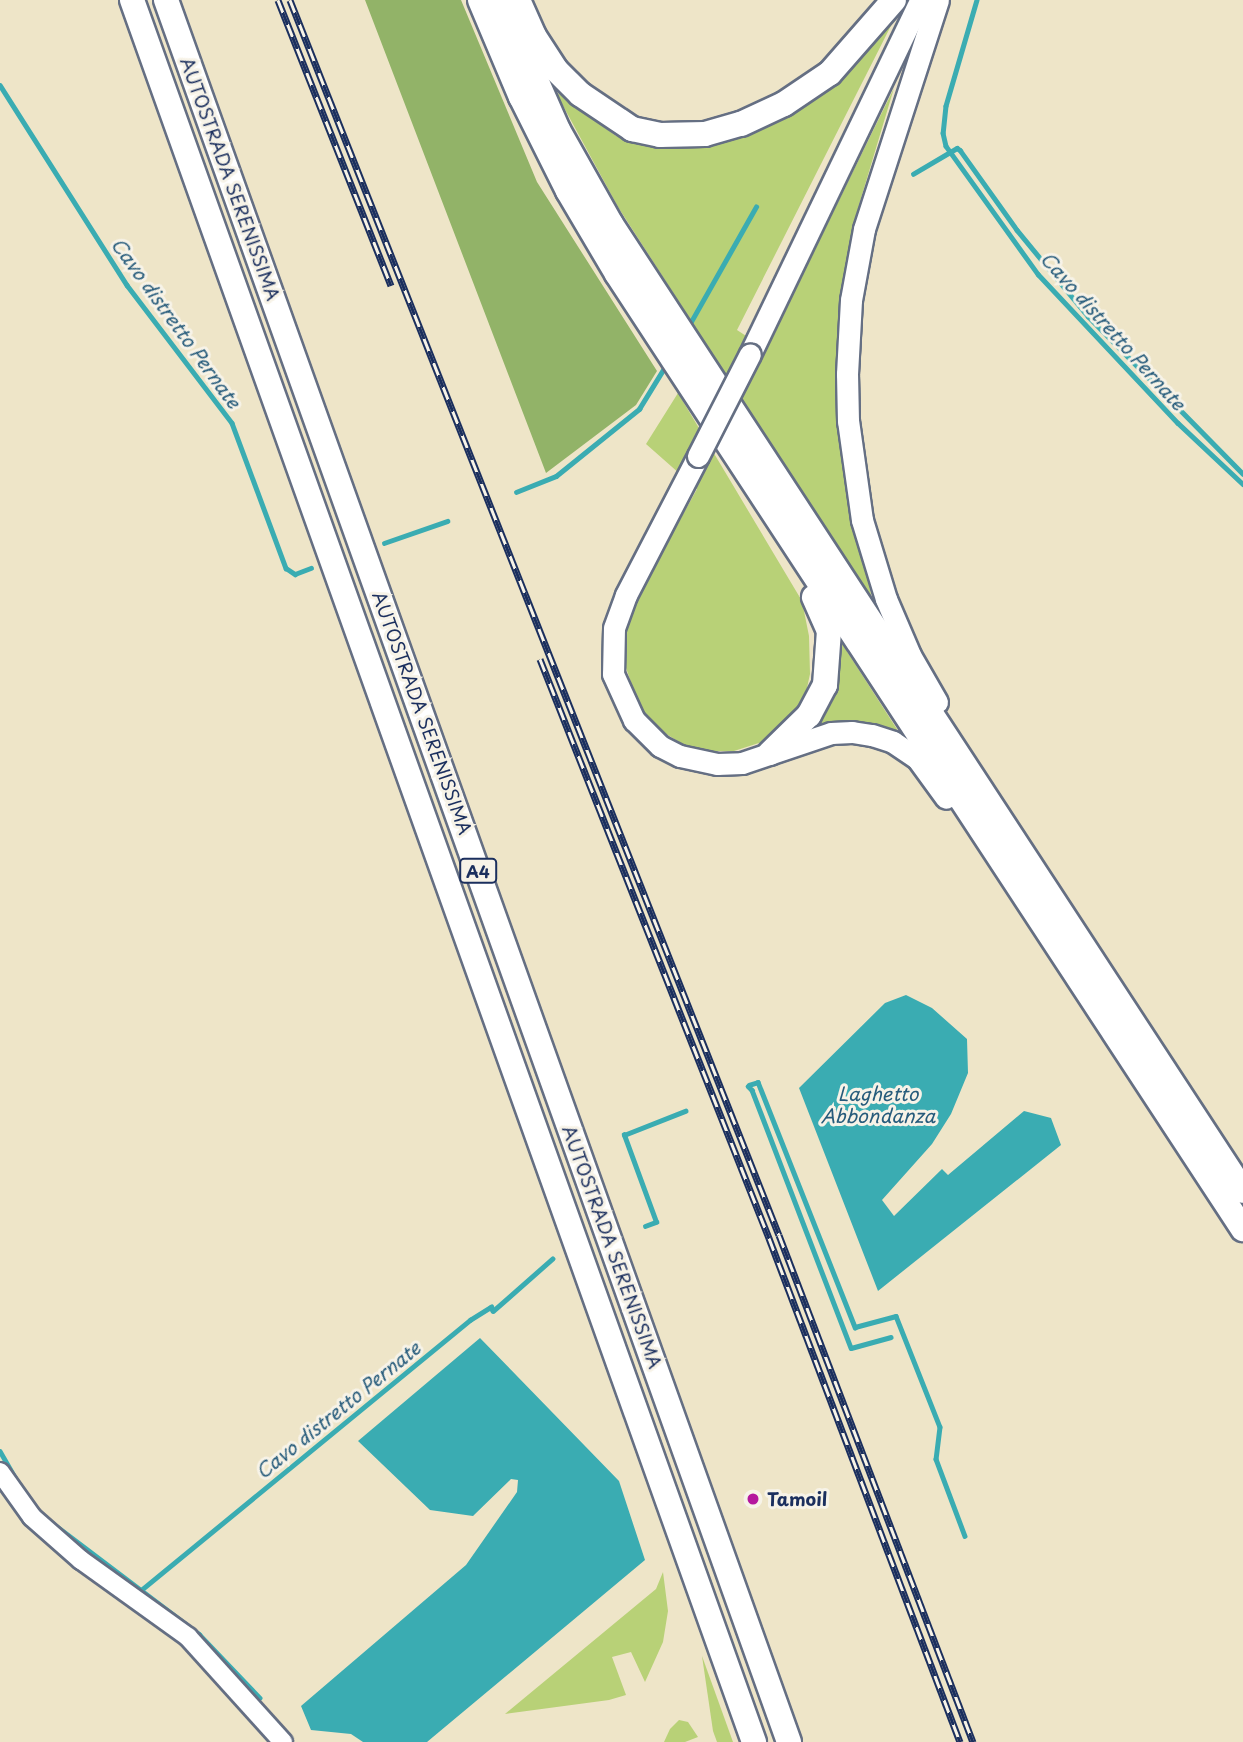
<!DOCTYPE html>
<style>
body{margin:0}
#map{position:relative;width:1243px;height:1742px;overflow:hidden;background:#eee5c8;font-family:"Playpen Sans",sans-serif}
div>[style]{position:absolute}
.green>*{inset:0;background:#b8d177}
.forest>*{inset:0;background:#92b368}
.water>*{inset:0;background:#3aacb2}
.stream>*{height:4.5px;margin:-2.25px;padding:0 2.25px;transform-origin:2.25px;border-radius:2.25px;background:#3aacb2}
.roads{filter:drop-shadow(2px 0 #656f83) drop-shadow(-2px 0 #656f83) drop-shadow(0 2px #656f83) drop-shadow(0 -2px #656f83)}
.minor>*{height:18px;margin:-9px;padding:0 9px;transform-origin:9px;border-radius:9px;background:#fff}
.major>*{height:21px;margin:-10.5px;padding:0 10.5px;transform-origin:10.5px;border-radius:10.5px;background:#fff}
.highway>*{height:24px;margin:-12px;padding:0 12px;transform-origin:12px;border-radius:12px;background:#fff}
.rail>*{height:7px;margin-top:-3.5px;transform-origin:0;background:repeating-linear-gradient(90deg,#f7f3e8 0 13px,#1b2f5e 0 26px);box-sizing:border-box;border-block:2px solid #1b2f5e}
.bridges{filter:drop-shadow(2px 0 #656f83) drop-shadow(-2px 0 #656f83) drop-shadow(0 2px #656f83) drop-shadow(0 -2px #656f83)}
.major-bridge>*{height:21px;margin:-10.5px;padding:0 10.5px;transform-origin:10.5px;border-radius:10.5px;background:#fff}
.dots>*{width:19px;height:19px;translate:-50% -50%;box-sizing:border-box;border:4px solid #f7f3e8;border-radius:50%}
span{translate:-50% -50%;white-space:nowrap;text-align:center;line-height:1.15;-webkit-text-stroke:6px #f7f3e8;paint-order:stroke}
.shield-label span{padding:2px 5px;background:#f7f3e8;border:2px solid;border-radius:5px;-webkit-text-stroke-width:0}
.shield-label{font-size:16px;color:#1b2f5e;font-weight:700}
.street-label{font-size:18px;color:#1b2f5e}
.poi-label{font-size:18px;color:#1b2f5e;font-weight:700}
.left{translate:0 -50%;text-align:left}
.water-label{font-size:19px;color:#265b7b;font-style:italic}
</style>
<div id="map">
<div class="green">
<i style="clip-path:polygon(904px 0,737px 330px,766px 349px,894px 88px,856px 215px,836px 359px,841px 449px,873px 604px,618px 207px,555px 91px,616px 136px,670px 147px,735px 139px,796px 109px)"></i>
<i style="clip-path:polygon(678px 393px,802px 601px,809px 636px,810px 674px,802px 711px,762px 742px,734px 751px,707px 751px,684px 745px,663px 732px,647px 717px,636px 697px,623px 659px,627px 616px,697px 489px,646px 444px)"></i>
<i style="clip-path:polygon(839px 639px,902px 737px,808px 730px)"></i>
<i style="clip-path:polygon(663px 1572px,668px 1611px,663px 1642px,645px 1682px,631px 1652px,612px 1657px,626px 1695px,609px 1700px,505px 1714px,656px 1589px)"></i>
<i style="clip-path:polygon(702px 1656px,733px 1742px,717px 1742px,713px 1731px)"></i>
<i style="clip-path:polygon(679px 1720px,688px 1722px,698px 1737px,685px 1742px,664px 1742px,670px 1729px)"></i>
</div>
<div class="forest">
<i style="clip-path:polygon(365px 0,461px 0,537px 182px,657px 371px,636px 405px,546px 473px)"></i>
</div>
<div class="water">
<i style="clip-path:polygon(906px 995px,932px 1008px,967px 1039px,968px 1073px,951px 1114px,932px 1144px,882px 1200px,894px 1216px,942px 1169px,948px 1175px,1024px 1111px,1051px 1118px,1061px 1145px,878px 1291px,799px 1088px,885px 1003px)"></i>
<i style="clip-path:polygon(480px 1338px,619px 1481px,645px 1560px,427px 1742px,363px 1742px,351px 1734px,311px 1730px,301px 1706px,466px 1565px,517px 1492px,518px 1480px,511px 1479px,473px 1516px,430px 1510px,358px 1441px)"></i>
</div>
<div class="stream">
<i style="left:977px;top:0;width:110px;rotate:106.3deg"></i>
<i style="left:946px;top:106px;width:27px;rotate:96deg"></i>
<i style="left:943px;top:133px;width:13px;rotate:77deg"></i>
<i style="left:946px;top:146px;width:158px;rotate:54.3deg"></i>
<i style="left:1038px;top:274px;width:204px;rotate:46.8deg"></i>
<i style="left:1178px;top:423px;width:89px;rotate:43.2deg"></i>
<i style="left:0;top:85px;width:237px;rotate:57.6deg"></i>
<i style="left:127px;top:285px;width:173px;rotate:52.7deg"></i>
<i style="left:232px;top:423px;width:155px;rotate:69.6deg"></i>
<i style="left:286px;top:568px;width:11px;rotate:34deg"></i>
<i style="left:295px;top:574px;width:17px;rotate:-21deg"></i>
<i style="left:913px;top:174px;width:51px;rotate:-30.6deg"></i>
<i style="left:957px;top:148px;width:4px;rotate:34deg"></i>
<i style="left:960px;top:150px;width:98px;rotate:54.5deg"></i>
<i style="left:1017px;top:230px;width:112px;rotate:50.5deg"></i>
<i style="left:1088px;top:316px;width:221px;rotate:45.5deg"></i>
<i style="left:688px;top:327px;width:138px;rotate:-60.5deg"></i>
<i style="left:516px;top:492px;width:43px;rotate:-21.8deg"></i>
<i style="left:556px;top:476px;width:107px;rotate:-38.9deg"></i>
<i style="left:639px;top:409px;width:52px;rotate:-58.5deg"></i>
<i style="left:384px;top:543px;width:67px;rotate:-19.2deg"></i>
<i style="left:749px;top:1085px;width:9px;rotate:-18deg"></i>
<i style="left:758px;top:1082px;width:264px;rotate:68.4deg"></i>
<i style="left:855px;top:1327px;width:42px;rotate:-15deg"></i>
<i style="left:896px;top:1316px;width:119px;rotate:68.4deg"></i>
<i style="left:940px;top:1427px;width:32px;rotate:97deg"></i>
<i style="left:936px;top:1459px;width:82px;rotate:69.4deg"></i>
<i style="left:748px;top:1086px;width:6px;rotate:45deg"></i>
<i style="left:752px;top:1090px;width:276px;rotate:69deg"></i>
<i style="left:851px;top:1348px;width:41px;rotate:-15.4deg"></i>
<i style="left:645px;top:1226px;width:12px;rotate:-20deg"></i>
<i style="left:656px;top:1222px;width:93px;rotate:-110.2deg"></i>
<i style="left:624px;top:1135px;width:66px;rotate:-21.5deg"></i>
<i style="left:0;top:1451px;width:40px;rotate:60.3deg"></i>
<i style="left:51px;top:1522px;width:186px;rotate:37.1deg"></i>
<i style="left:199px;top:1634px;width:88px;rotate:46.4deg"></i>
<i style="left:140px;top:1591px;width:427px;rotate:-39.4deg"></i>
<i style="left:470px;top:1320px;width:25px;rotate:-32deg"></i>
<i style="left:491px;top:1307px;width:4px;rotate:63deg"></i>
<i style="left:493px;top:1311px;width:79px;rotate:-41.4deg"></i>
</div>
<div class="roads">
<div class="minor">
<i style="left:0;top:1472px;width:55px;rotate:54.6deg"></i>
<i style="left:32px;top:1517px;width:65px;rotate:41.3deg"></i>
<i style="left:81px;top:1560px;width:132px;rotate:35.7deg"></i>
<i style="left:188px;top:1637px;width:142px;rotate:47.9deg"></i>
</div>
<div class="major">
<i style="left:750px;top:354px;width:393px;rotate:-64.3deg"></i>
<i style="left:698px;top:456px;width:157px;rotate:117.4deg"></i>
<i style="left:626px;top:595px;width:35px;rotate:110deg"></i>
<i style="left:614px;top:628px;width:46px;rotate:91.2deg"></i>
<i style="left:613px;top:674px;width:51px;rotate:65.5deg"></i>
<i style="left:634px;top:720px;width:37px;rotate:45deg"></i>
<i style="left:660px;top:746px;width:22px;rotate:27deg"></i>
<i style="left:680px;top:756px;width:38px;rotate:12deg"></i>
<i style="left:717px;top:764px;width:25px;rotate:-2deg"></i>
<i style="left:742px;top:763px;width:94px;rotate:-18.6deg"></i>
<i style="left:831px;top:733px;width:21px;rotate:-3deg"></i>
<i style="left:852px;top:732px;width:20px;rotate:9deg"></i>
<i style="left:872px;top:735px;width:22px;rotate:18deg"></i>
<i style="left:893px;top:742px;width:29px;rotate:34deg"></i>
<i style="left:917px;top:758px;width:49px;rotate:54.1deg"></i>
<i style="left:937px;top:702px;width:54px;rotate:-119.9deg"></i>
<i style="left:910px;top:655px;width:61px;rotate:-113.2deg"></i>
<i style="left:886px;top:599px;width:83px;rotate:-106.9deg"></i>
<i style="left:862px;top:520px;width:100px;rotate:-98deg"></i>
<i style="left:848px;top:421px;width:47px;rotate:-91.2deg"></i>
<i style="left:847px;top:374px;width:74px;rotate:-86.9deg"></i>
<i style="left:851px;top:300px;width:72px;rotate:-79.6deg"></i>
<i style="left:864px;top:229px;width:241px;rotate:-72.1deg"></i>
</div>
<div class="highway">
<i style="left:132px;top:0;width:1850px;rotate:70.35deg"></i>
<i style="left:166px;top:0;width:1850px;rotate:70.32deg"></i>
<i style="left:480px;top:0;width:105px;rotate:67.1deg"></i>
<i style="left:521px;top:97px;width:105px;rotate:63.4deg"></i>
<i style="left:568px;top:191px;width:96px;rotate:59.4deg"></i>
<i style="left:617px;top:274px;width:1142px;rotate:56.76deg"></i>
<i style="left:501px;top:0;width:142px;rotate:66.3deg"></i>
<i style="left:558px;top:130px;width:108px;rotate:60.6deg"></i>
<i style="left:611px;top:224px;width:1155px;rotate:56.83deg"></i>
<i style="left:518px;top:0;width:39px;rotate:66deg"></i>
<i style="left:534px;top:36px;width:40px;rotate:57.1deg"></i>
<i style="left:556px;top:70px;width:34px;rotate:45deg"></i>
<i style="left:580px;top:94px;width:63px;rotate:33.9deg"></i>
<i style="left:632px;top:129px;width:29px;rotate:12deg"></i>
<i style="left:660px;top:135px;width:45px;rotate:-1.3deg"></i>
<i style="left:705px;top:134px;width:37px;rotate:-16deg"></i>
<i style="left:741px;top:124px;width:47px;rotate:-24.9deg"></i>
<i style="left:784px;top:104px;width:55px;rotate:-34deg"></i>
<i style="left:830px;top:73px;width:97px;rotate:-48.8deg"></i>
<i style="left:770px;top:753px;width:54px;rotate:-44.3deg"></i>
<i style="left:809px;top:715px;width:34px;rotate:-62deg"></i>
<i style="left:825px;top:685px;width:54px;rotate:-85.8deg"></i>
<i style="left:829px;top:631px;width:37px;rotate:-114deg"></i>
</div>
</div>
<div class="rail">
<i style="left:278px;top:0;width:307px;rotate:68.4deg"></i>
<i style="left:290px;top:0;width:1328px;rotate:68.4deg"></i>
<i style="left:779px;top:1235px;width:543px;rotate:69.06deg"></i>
<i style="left:540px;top:659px;width:623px;rotate:68.42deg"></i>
<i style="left:769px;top:1238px;width:539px;rotate:69.24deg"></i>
</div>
<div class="bridges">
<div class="major-bridge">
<i style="left:698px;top:456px;width:114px;rotate:-63deg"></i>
</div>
</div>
<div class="dots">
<i style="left:753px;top:1499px;background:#b5179e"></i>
</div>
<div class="shield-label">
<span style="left:478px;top:871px">A4</span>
</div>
<div class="street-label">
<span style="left:230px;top:179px;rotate:70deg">AUTOSTRADA SERENISSIMA</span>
<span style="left:422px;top:713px;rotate:70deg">AUTOSTRADA SERENISSIMA</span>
<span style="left:612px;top:1247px;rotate:70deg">AUTOSTRADA SERENISSIMA</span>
</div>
<div class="poi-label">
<span class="left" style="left:767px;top:1499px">Tamoil</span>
</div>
<div class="water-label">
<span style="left:176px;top:323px;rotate:54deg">Cavo distretto Pernate</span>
<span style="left:1113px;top:331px;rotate:48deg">Cavo distretto Pernate</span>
<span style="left:878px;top:1105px">Laghetto<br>Abbondanza</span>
<span style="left:338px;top:1410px;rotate:-39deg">Cavo distretto Pernate</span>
</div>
</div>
